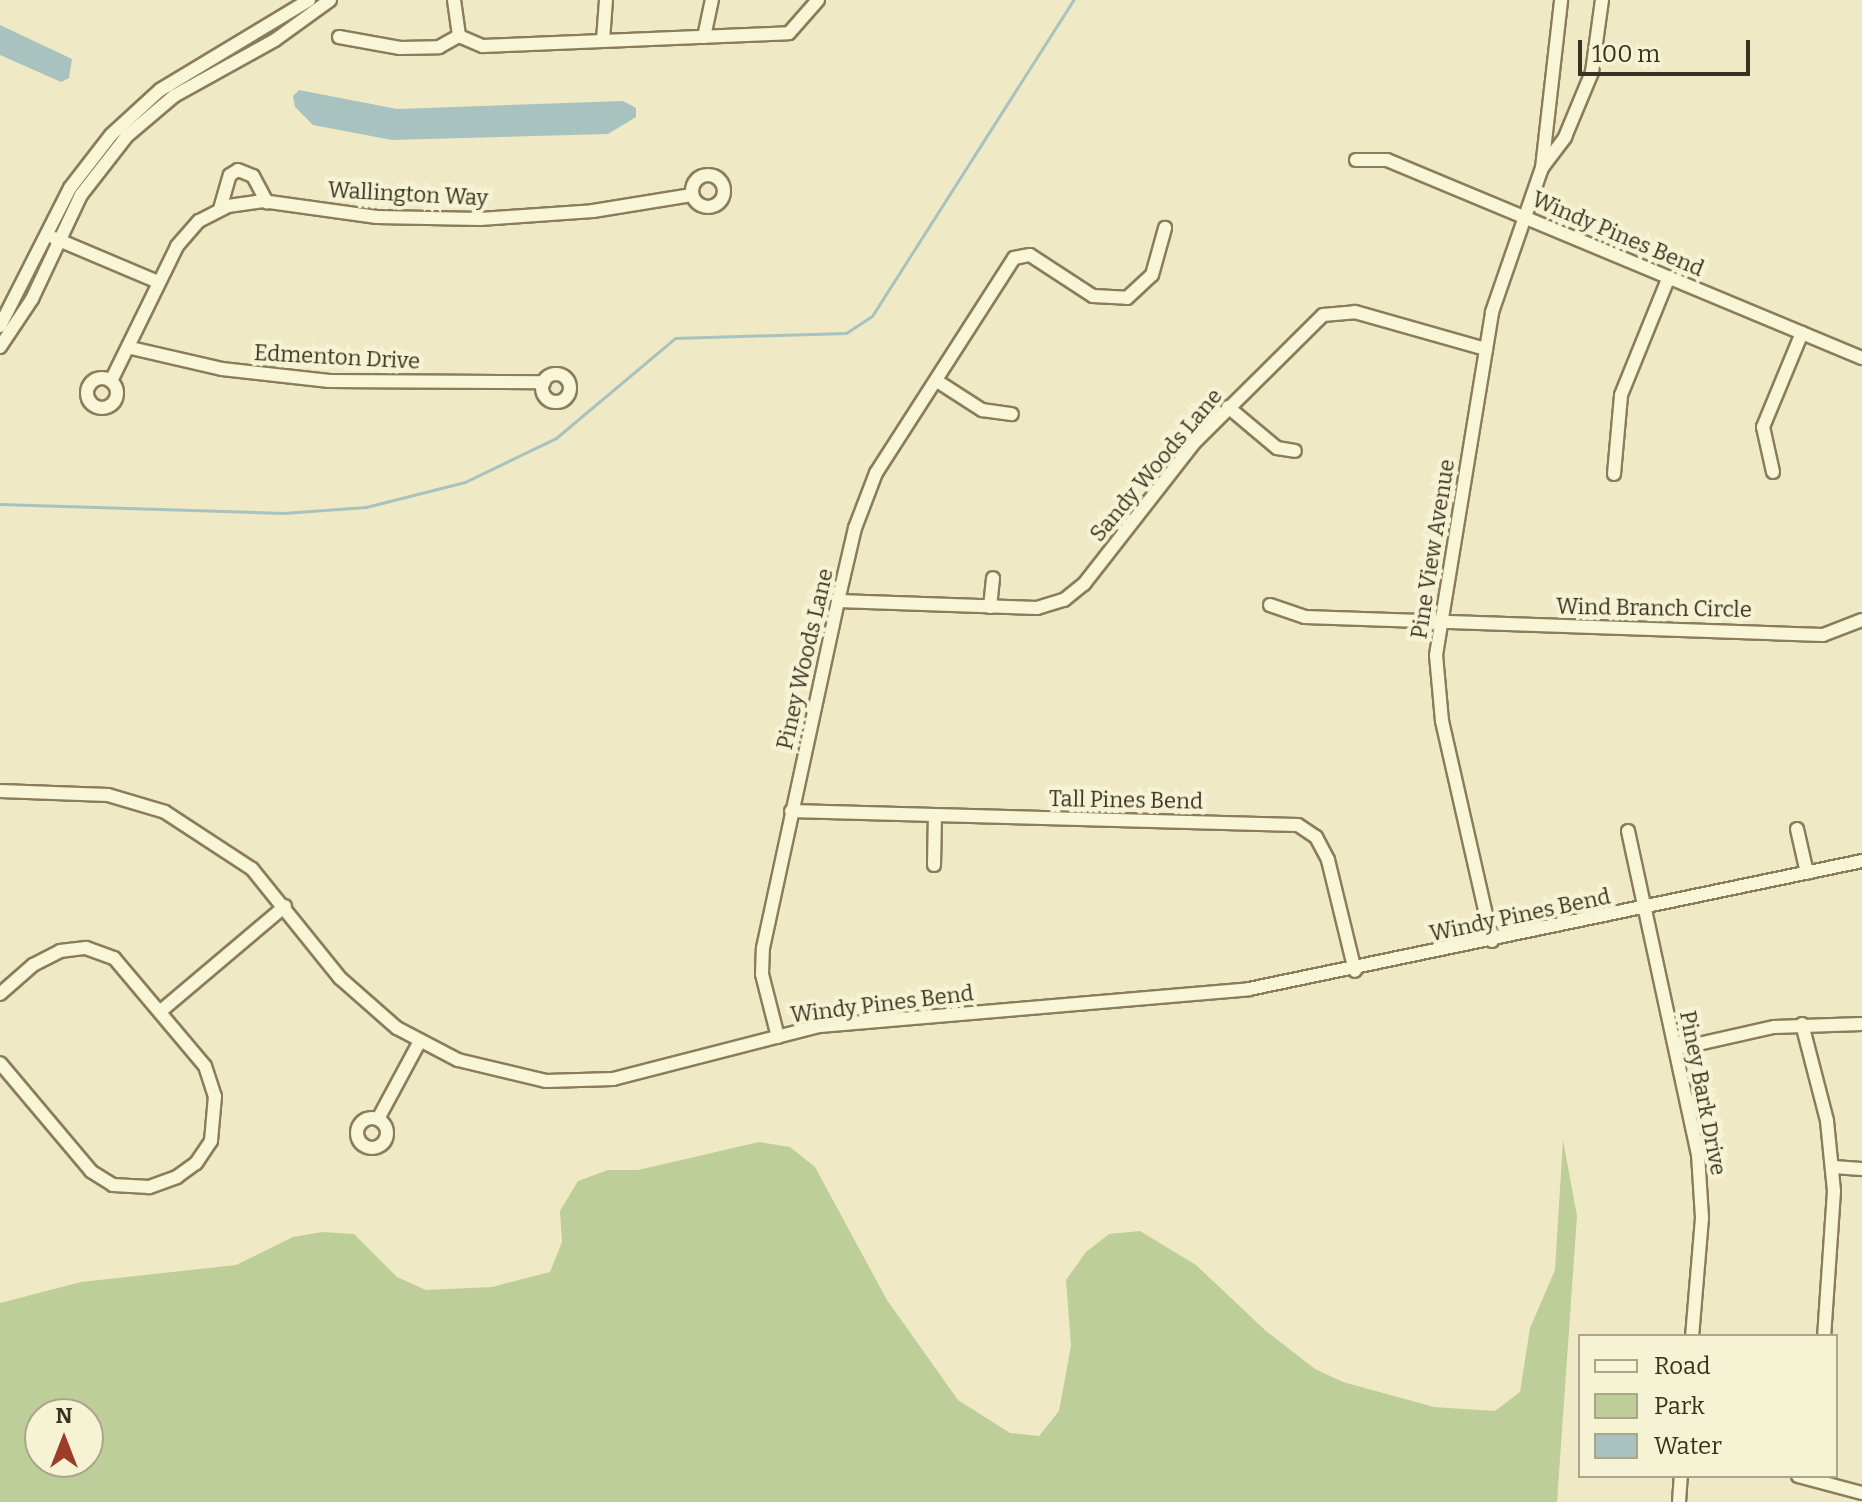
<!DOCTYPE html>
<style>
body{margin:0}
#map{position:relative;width:1862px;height:1502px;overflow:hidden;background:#efeac5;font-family:Bitter,serif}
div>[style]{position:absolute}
.green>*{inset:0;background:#bece98}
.water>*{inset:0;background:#a7c2bf}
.stream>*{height:3px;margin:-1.5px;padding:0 1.5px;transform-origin:1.5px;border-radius:1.5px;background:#a7c2bf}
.roads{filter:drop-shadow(2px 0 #8a7d5a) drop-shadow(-2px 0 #8a7d5a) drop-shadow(0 2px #8a7d5a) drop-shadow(0 -2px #8a7d5a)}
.minor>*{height:12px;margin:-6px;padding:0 6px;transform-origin:6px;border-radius:6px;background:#f9f6d8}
.minor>.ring{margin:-6px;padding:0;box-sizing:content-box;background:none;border:12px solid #f9f6d8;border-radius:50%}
span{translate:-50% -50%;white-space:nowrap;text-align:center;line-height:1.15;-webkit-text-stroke:8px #f6f3d5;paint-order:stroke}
.street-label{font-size:22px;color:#3a311f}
.legend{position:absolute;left:1578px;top:1334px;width:260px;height:144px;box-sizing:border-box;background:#f6f3d5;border:2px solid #aba58c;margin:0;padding:10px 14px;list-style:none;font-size:24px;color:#3a311f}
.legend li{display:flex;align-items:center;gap:16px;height:40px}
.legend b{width:40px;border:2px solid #aba58c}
.north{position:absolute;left:24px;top:1398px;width:80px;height:80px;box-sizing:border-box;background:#f6f3d5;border:2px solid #aba58c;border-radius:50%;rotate:0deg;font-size:22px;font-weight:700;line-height:32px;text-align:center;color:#3a311f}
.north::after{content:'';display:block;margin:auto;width:28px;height:36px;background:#9b3d29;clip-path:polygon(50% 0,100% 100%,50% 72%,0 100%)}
.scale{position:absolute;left:1578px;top:40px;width:172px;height:36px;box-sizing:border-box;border:4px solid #3a311f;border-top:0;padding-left:10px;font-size:24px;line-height:28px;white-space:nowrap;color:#3a311f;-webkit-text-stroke:6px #f6f3d5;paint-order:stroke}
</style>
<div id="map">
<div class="green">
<i style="clip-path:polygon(evenodd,1563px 1140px,1577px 1216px,1557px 1502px,0 1502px,0 1303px,81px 1282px,236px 1265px,293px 1237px,322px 1232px,354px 1234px,397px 1277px,426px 1290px,492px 1287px,550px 1272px,562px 1242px,560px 1211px,578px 1181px,608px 1170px,638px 1170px,759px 1142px,790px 1147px,815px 1167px,887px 1300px,958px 1400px,1010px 1433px,1039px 1436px,1059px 1411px,1071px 1346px,1066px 1280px,1086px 1252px,1109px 1234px,1140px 1231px,1196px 1265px,1266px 1331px,1315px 1369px,1343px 1382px,1434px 1407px,1495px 1411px,1520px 1392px,1530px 1328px,1555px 1270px,1563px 1140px,40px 1414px,88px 1414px,88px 1462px,40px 1462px,40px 1414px)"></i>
</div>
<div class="water">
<i style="clip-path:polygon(0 25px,72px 59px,69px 78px,61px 82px,0 55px)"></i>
<i style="clip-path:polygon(299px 90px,397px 109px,623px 101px,636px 108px,636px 117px,608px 134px,392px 140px,313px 125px,295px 107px,293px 96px)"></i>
</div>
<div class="stream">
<i style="left:0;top:504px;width:283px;rotate:1.8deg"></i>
<i style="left:283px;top:513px;width:83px;rotate:-4.1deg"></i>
<i style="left:366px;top:507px;width:102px;rotate:-14.2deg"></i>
<i style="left:465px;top:482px;width:101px;rotate:-25.8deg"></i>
<i style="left:556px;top:438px;width:155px;rotate:-40deg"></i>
<i style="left:675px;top:338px;width:171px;rotate:-1.7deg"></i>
<i style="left:846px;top:333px;width:31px;rotate:-33deg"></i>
<i style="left:872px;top:316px;width:375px;rotate:-57.5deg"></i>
</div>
<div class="roads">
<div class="minor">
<i style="left:454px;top:0;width:36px;rotate:82deg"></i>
<i style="left:459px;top:36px;width:26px;rotate:23deg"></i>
<i style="left:483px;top:46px;width:306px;rotate:-2.4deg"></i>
<i style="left:789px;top:33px;width:44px;rotate:-48.7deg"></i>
<i style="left:339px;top:37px;width:62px;rotate:10.2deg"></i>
<i style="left:400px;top:48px;width:39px;rotate:-1deg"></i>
<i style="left:439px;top:47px;width:23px;rotate:-29deg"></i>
<i style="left:704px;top:37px;width:38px;rotate:-78deg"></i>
<i style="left:603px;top:40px;width:40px;rotate:-85.7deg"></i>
<i style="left:1356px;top:160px;width:31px"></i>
<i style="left:1387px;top:160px;width:515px;rotate:22.63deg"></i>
<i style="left:1542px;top:168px;width:39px;rotate:-53deg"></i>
<i style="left:1565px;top:137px;width:70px;rotate:-67.4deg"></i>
<i style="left:1592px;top:72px;width:73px;rotate:-82.1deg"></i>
<i class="ring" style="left:692px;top:175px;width:20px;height:20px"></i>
<i style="left:220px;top:209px;width:35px;rotate:-74deg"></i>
<i style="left:230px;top:175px;width:9px;rotate:-32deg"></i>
<i style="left:238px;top:170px;width:16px;rotate:22deg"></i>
<i style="left:253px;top:176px;width:30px;rotate:62deg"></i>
<i style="left:54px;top:238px;width:113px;rotate:22.9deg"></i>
<i style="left:0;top:326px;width:155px;rotate:-63.1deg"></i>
<i style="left:70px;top:188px;width:67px;rotate:-52.3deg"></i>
<i style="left:111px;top:135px;width:67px;rotate:-42.6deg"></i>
<i style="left:160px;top:90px;width:174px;rotate:-31.1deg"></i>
<i style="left:0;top:347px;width:58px;rotate:-56.3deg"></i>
<i style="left:32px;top:299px;width:115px;rotate:-64.8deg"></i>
<i style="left:81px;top:195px;width:75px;rotate:-52.1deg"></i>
<i style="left:127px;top:136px;width:62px;rotate:-40.4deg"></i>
<i style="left:174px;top:96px;width:115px;rotate:-29deg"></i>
<i style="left:275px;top:40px;width:68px;rotate:-36deg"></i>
<i style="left:131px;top:348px;width:93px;rotate:13deg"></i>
<i style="left:222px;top:369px;width:108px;rotate:6.4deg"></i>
<i style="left:329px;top:381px;width:215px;rotate:0.3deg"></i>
<i class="ring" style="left:542px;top:374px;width:16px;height:16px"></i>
<i class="ring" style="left:87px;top:378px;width:18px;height:18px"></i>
<i style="left:111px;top:381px;width:150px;rotate:-63.9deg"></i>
<i style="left:177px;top:246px;width:33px;rotate:-49deg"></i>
<i style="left:199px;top:221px;width:33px;rotate:-27deg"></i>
<i style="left:228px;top:206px;width:34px;rotate:-8deg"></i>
<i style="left:262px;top:201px;width:116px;rotate:7.9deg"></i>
<i style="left:377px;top:217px;width:103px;rotate:1.1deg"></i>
<i style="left:480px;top:219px;width:113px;rotate:-4deg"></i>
<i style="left:593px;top:211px;width:100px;rotate:-9.2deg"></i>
<i style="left:937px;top:381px;width:54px;rotate:32.8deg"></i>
<i style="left:982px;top:410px;width:30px;rotate:8deg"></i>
<i style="left:1228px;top:407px;width:64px;rotate:39.9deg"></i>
<i style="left:1277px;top:448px;width:18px;rotate:9deg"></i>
<i style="left:1773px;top:472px;width:46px;rotate:-102.5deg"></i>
<i style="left:1763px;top:427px;width:102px;rotate:-67.5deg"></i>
<i style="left:1614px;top:474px;width:79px;rotate:-84.9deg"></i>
<i style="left:1621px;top:395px;width:127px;rotate:-67.9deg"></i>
<i style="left:838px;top:601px;width:199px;rotate:2deg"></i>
<i style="left:1037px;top:608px;width:28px;rotate:-17deg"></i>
<i style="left:1064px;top:600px;width:26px;rotate:-39deg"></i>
<i style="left:1084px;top:584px;width:180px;rotate:-52deg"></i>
<i style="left:1195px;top:442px;width:180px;rotate:-44.8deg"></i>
<i style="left:1323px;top:315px;width:32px;rotate:-5deg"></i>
<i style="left:1355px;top:312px;width:136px;rotate:15.8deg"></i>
<i style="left:1270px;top:605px;width:37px;rotate:19deg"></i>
<i style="left:1305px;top:617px;width:518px;rotate:1.99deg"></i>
<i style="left:1823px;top:635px;width:42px;rotate:-21deg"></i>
<i style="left:990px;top:607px;width:29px;rotate:-84deg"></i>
<i style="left:0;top:791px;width:108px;rotate:2.1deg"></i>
<i style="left:108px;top:795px;width:59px;rotate:16.6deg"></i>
<i style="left:165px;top:812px;width:104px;rotate:33.2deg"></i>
<i style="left:252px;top:869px;width:140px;rotate:51.1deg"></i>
<i style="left:340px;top:978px;width:76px;rotate:41.3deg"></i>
<i style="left:397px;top:1028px;width:69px;rotate:27.7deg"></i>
<i style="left:458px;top:1060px;width:90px;rotate:13.4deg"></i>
<i style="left:546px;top:1081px;width:67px;rotate:-1.7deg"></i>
<i style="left:613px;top:1079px;width:214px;rotate:-14.4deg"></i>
<i style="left:820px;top:1026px;width:431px;rotate:-4.9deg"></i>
<i style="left:1249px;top:989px;width:626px;rotate:-11.79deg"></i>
<i style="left:791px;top:811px;width:507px;rotate:1.58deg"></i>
<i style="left:1298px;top:825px;width:22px;rotate:34deg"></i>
<i style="left:1316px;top:837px;width:26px;rotate:62deg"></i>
<i style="left:1328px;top:860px;width:114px;rotate:76.3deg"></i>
<i style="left:1797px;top:829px;width:45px;rotate:77.2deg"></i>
<i style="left:1628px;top:831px;width:330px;rotate:77.8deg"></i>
<i style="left:1698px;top:1154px;width:64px;rotate:86.4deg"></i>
<i style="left:1702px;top:1218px;width:118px;rotate:94.8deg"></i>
<i style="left:934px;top:865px;width:50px;rotate:-88.9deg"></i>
<i style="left:1492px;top:941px;width:226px;rotate:-102.8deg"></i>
<i style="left:1442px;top:721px;width:66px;rotate:-95.2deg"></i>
<i style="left:1436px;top:655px;width:348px;rotate:-80.7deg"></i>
<i style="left:1492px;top:312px;width:152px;rotate:-70.9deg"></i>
<i style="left:1542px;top:168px;width:169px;rotate:-83.5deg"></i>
<i style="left:0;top:994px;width:44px;rotate:-41.3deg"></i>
<i style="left:33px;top:965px;width:30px;rotate:-27deg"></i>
<i style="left:60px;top:951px;width:26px;rotate:-7deg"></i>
<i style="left:86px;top:948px;width:30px;rotate:20deg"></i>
<i style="left:114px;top:958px;width:141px;rotate:49.9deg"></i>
<i style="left:205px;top:1066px;width:32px;rotate:72deg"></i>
<i style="left:215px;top:1096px;width:45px;rotate:95.1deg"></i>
<i style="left:211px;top:1141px;width:27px;rotate:124deg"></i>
<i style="left:196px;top:1163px;width:24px;rotate:144deg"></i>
<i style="left:177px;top:1177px;width:30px;rotate:160deg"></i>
<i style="left:149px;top:1187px;width:36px;rotate:-177deg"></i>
<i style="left:113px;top:1185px;width:26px;rotate:-148deg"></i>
<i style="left:91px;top:1171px;width:141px;rotate:-130.1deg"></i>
<i style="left:162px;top:1010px;width:161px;rotate:-40.2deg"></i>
<i style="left:1802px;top:1024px;width:100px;rotate:75.5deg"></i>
<i style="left:1827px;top:1121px;width:70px;rotate:84.3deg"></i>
<i style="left:1834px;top:1191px;width:145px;rotate:93.9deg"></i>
<i style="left:778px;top:1037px;width:65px;rotate:-104.3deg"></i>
<i style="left:762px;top:974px;width:26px;rotate:-88deg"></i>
<i style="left:763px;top:948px;width:355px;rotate:-77.8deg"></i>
<i style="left:838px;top:601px;width:75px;rotate:-76.9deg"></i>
<i style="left:855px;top:528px;width:59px;rotate:-69.1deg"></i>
<i style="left:876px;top:473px;width:255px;rotate:-57.3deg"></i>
<i style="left:1014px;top:258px;width:16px;rotate:-11deg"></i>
<i style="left:1030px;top:255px;width:75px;rotate:33.1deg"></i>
<i style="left:1093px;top:296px;width:34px;rotate:3deg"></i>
<i style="left:1127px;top:298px;width:34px;rotate:-43deg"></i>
<i style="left:1152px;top:275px;width:49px;rotate:-74.5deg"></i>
<i style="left:1676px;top:1049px;width:100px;rotate:-12.7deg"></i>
<i style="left:1774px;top:1027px;width:88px;rotate:-2deg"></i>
<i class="ring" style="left:357px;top:1118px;width:18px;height:18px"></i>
<i style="left:378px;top:1119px;width:86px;rotate:-61.7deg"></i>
<i style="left:1833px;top:1167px;width:29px;rotate:4deg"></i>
<i style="left:1798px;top:1476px;width:66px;rotate:14.9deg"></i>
<i style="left:1679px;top:1502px;width:26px;rotate:-86deg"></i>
</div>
</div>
<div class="street-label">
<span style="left:408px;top:194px;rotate:3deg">Wallington Way</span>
<span style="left:1618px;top:234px;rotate:23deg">Windy Pines Bend</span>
<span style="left:337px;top:357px;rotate:3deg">Edmenton Drive</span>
<span style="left:1156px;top:465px;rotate:-50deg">Sandy Woods Lane</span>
<span style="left:1433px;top:549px;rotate:-81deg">Pine View Avenue</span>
<span style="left:1654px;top:608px;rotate:1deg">Wind Branch Circle</span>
<span style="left:805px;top:659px;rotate:-77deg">Piney Woods Lane</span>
<span style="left:1126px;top:800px;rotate:1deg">Tall Pines Bend</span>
<span style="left:1520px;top:915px;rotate:-12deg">Windy Pines Bend</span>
<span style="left:882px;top:1004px;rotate:-7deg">Windy Pines Bend</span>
<span style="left:1703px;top:1093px;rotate:79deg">Piney Bark Drive</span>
</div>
<ul class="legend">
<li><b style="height:10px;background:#f9f6d8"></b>Road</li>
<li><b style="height:22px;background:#bece98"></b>Park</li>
<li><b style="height:22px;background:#a7c2bf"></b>Water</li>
</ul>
<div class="north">N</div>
<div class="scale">100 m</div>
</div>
